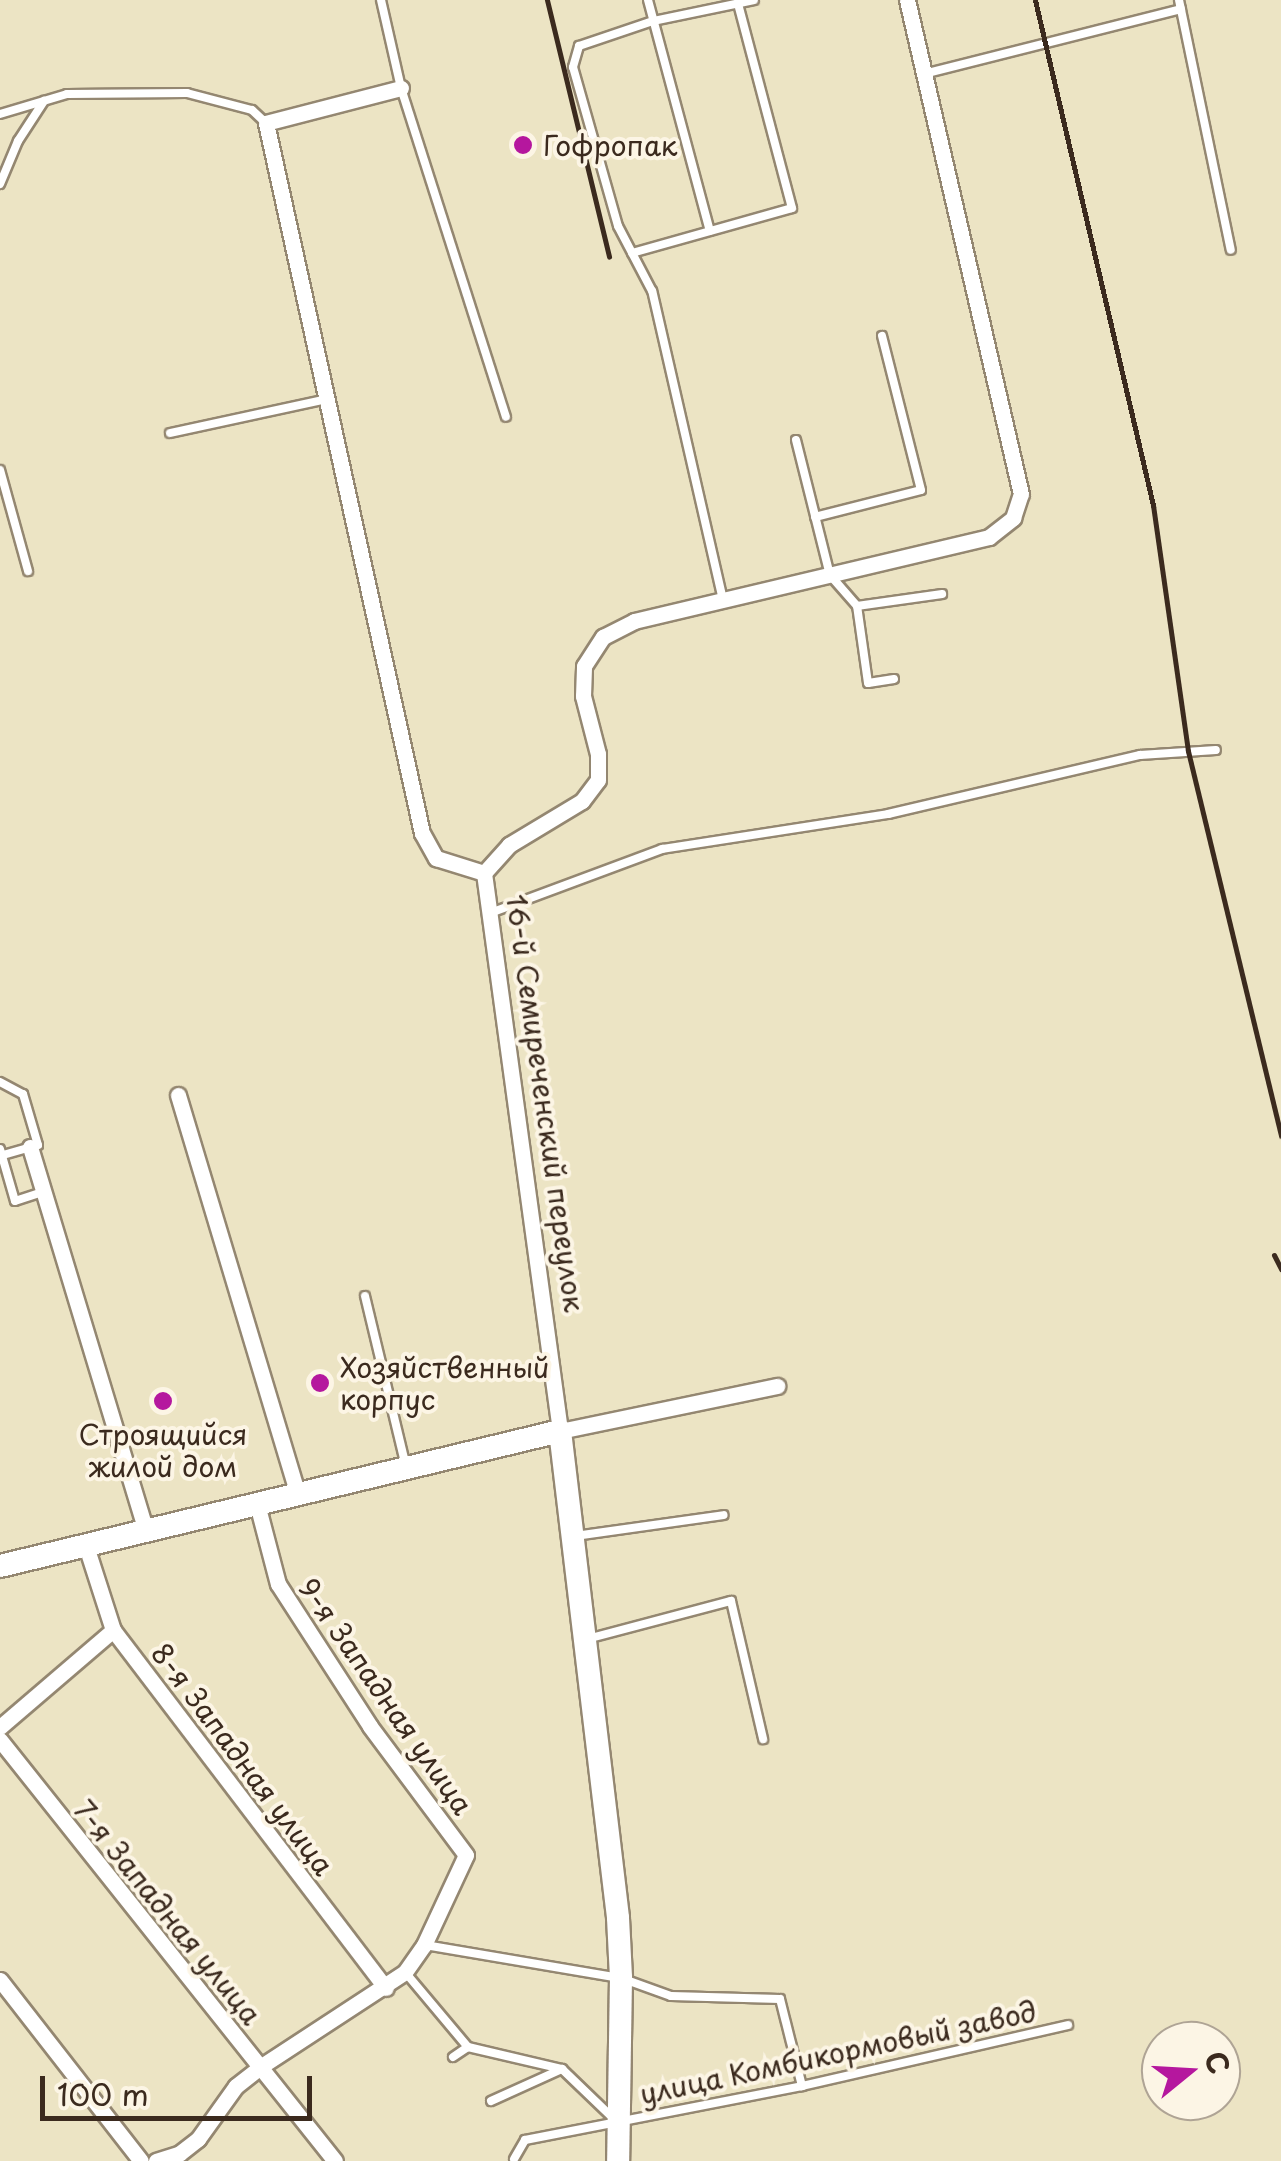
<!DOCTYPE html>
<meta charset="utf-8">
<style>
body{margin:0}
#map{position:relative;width:1281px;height:2161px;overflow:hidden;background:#ece4c4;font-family:"Playpen Sans",sans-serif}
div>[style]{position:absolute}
.roads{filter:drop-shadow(2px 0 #948771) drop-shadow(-2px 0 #948771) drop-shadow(0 2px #948771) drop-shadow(0 -2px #948771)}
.lane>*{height:8px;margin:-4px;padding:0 4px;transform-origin:4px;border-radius:4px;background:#fff}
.street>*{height:15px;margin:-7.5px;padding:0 7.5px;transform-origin:7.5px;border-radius:7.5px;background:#fff}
.secondary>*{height:22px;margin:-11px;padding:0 11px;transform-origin:11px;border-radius:11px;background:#fff}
.rail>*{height:5px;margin:-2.5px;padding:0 2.5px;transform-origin:2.5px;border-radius:2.5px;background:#3b2a1e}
.dots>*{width:28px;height:28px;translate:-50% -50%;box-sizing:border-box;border:5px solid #fcf5e5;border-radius:50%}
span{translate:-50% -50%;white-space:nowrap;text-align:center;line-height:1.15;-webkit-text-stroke:8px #fcf5e5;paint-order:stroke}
.poi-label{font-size:28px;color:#3b2a1e}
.left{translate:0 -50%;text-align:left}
.street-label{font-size:28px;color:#3b2a1e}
.north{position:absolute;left:1141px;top:2021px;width:100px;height:100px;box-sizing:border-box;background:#fcf5e5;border:2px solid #afa495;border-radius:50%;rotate:72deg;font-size:28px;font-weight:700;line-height:40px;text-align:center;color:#3b2a1e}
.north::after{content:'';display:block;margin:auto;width:35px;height:45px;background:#b5179e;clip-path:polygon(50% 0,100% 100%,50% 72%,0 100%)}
.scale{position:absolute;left:40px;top:2076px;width:272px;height:45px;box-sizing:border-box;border:5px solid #3b2a1e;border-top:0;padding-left:12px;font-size:30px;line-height:35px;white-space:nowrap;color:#3b2a1e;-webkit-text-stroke:8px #fcf5e5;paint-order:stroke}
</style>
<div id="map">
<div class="roads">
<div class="lane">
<i style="left:381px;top:0;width:90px;rotate:77.2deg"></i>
<i style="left:401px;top:88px;width:345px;rotate:72.3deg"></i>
<i style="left:648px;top:0;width:239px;rotate:75deg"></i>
<i style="left:1179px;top:0;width:255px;rotate:78.3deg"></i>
<i style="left:924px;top:74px;width:265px;rotate:-14.2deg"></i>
<i style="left:0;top:114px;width:70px;rotate:-16.6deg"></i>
<i style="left:67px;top:94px;width:120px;rotate:-0.5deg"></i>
<i style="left:187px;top:93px;width:67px;rotate:14.7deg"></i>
<i style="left:252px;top:110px;width:19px;rotate:43deg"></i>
<i style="left:0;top:184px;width:47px;rotate:-67.3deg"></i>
<i style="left:18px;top:141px;width:48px;rotate:-57deg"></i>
<i style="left:632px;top:253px;width:166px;rotate:-15.7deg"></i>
<i style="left:792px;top:208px;width:212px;rotate:-104.8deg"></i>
<i style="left:170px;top:433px;width:161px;rotate:-12.2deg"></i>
<i style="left:796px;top:440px;width:139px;rotate:75.9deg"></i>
<i style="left:830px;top:575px;width:41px;rotate:48.9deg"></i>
<i style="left:0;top:470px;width:105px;rotate:74.5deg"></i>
<i style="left:815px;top:517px;width:109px;rotate:-14.3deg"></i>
<i style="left:921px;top:490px;width:159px;rotate:-104.2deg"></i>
<i style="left:723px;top:600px;width:317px;rotate:-102.9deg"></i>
<i style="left:652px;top:291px;width:73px;rotate:-117.6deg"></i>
<i style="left:618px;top:226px;width:165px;rotate:-105.8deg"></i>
<i style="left:573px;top:67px;width:22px;rotate:-74deg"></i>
<i style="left:579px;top:46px;width:78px;rotate:-18.7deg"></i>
<i style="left:653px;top:21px;width:103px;rotate:-11.7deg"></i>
<i style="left:894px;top:679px;width:26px;rotate:171deg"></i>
<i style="left:868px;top:683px;width:78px;rotate:-98.1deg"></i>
<i style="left:857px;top:606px;width:86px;rotate:-8deg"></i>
<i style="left:490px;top:913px;width:184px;rotate:-20.4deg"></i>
<i style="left:662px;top:849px;width:229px;rotate:-8.8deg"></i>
<i style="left:888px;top:814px;width:259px;rotate:-13.2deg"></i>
<i style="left:1140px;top:755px;width:76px;rotate:-3.8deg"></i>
<i style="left:0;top:1082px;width:26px;rotate:28deg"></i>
<i style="left:23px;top:1094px;width:53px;rotate:73.6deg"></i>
<i style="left:38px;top:1145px;width:40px;rotate:164deg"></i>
<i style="left:0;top:1149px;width:54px;rotate:73.9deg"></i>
<i style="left:15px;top:1201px;width:29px;rotate:-18deg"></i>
<i style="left:365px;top:1296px;width:176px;rotate:76.5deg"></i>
<i style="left:575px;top:1536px;width:150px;rotate:-8deg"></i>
<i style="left:587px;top:1639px;width:149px;rotate:-14.8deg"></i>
<i style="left:731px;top:1601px;width:142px;rotate:76.9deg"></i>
<i style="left:425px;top:1945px;width:199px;rotate:9.6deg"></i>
<i style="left:621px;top:1978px;width:53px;rotate:19.8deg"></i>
<i style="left:671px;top:1996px;width:109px;rotate:1.6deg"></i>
<i style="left:780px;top:1999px;width:90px;rotate:75.8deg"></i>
<i style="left:405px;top:1972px;width:98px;rotate:50deg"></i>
<i style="left:453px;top:2057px;width:18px;rotate:-34deg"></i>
<i style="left:468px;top:2047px;width:97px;rotate:13.2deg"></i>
<i style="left:562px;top:2069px;width:72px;rotate:43.9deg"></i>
<i style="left:491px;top:2101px;width:78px;rotate:-24.3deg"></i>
<i style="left:514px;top:2159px;width:22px;rotate:-60deg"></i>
<i style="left:525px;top:2140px;width:282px;rotate:-11deg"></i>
<i style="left:802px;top:2086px;width:273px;rotate:-12.9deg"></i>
</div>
<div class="street">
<i style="left:401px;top:88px;width:139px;rotate:165.5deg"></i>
<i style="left:266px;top:123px;width:727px;rotate:77.61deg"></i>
<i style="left:422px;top:833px;width:29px;rotate:61deg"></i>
<i style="left:436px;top:858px;width:50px;rotate:17.4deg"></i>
<i style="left:484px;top:873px;width:563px;rotate:82.24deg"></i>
<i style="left:560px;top:1431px;width:222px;rotate:-11.7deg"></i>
<i style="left:484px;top:873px;width:38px;rotate:-48deg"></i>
<i style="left:509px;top:845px;width:85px;rotate:-31.1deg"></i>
<i style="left:582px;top:801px;width:26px;rotate:-53deg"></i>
<i style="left:598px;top:780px;width:26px;rotate:-90deg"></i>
<i style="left:598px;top:754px;width:60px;rotate:-104.5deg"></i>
<i style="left:583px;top:696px;width:30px;rotate:-88deg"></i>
<i style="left:584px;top:666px;width:35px;rotate:-57deg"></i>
<i style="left:603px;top:637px;width:35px;rotate:-27deg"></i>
<i style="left:634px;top:621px;width:365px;rotate:-13.3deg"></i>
<i style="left:989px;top:537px;width:31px;rotate:-38deg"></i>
<i style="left:1013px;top:518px;width:25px;rotate:-72deg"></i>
<i style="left:1021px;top:494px;width:507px;rotate:-102.99deg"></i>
<i style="left:178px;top:1095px;width:417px;rotate:73.3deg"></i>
<i style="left:30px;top:1147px;width:401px;rotate:73.2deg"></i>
<i style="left:86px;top:1546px;width:88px;rotate:72.2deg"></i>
<i style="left:113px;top:1630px;width:450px;rotate:52.7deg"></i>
<i style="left:0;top:1727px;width:149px;rotate:-40.6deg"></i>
<i style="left:0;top:1740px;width:538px;rotate:51.49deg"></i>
<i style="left:0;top:1980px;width:229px;rotate:52.1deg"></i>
<i style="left:156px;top:2161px;width:25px;rotate:-18deg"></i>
<i style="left:180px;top:2153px;width:23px;rotate:-38deg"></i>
<i style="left:198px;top:2139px;width:65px;rotate:-54.4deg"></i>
<i style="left:236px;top:2086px;width:31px;rotate:-38deg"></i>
<i style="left:260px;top:2067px;width:173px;rotate:-33.2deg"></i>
<i style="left:405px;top:1972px;width:33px;rotate:-55deg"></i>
<i style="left:424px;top:1945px;width:99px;rotate:-65deg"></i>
<i style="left:466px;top:1855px;width:161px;rotate:-126.7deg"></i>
<i style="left:370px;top:1726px;width:169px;rotate:-122.9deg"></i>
<i style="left:278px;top:1584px;width:83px;rotate:-104.7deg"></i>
</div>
<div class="secondary">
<i style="left:0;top:1566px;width:576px;rotate:-13.55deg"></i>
<i style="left:560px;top:1431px;width:490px;rotate:83.2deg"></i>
<i style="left:618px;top:1918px;width:60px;rotate:87.1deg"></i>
<i style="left:621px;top:1978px;width:183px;rotate:90.9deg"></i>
</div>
</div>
<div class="rail">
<i style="left:547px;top:0;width:264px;rotate:76.4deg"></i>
<i style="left:1035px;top:0;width:519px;rotate:76.85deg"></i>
<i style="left:1153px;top:505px;width:248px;rotate:81.9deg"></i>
<i style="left:1188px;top:751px;width:396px;rotate:76.4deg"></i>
<i style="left:1274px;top:1255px;width:16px;rotate:63deg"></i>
</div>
<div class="dots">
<i style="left:523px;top:145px;background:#b5179e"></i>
<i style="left:320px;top:1383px;background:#b5179e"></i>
<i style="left:163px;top:1401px;background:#b5179e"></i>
</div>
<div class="poi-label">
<span class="left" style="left:543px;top:145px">Гофропак</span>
<span class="left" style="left:340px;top:1383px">Хозяйственный<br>корпус</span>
<span style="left:163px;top:1450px">Строящийся<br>жилой дом</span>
</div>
<div class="street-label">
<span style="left:546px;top:1103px;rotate:82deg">16-й Семиреченский переулок</span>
<span style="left:386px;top:1696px;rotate:55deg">9-я Западная улица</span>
<span style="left:243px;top:1759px;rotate:53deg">8-я Западная улица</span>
<span style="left:168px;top:1912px;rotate:51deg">7-я Западная улица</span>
<span style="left:838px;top:2052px;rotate:-12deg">улица Комбикормовый завод</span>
</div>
<div class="north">С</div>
<div class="scale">100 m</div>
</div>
